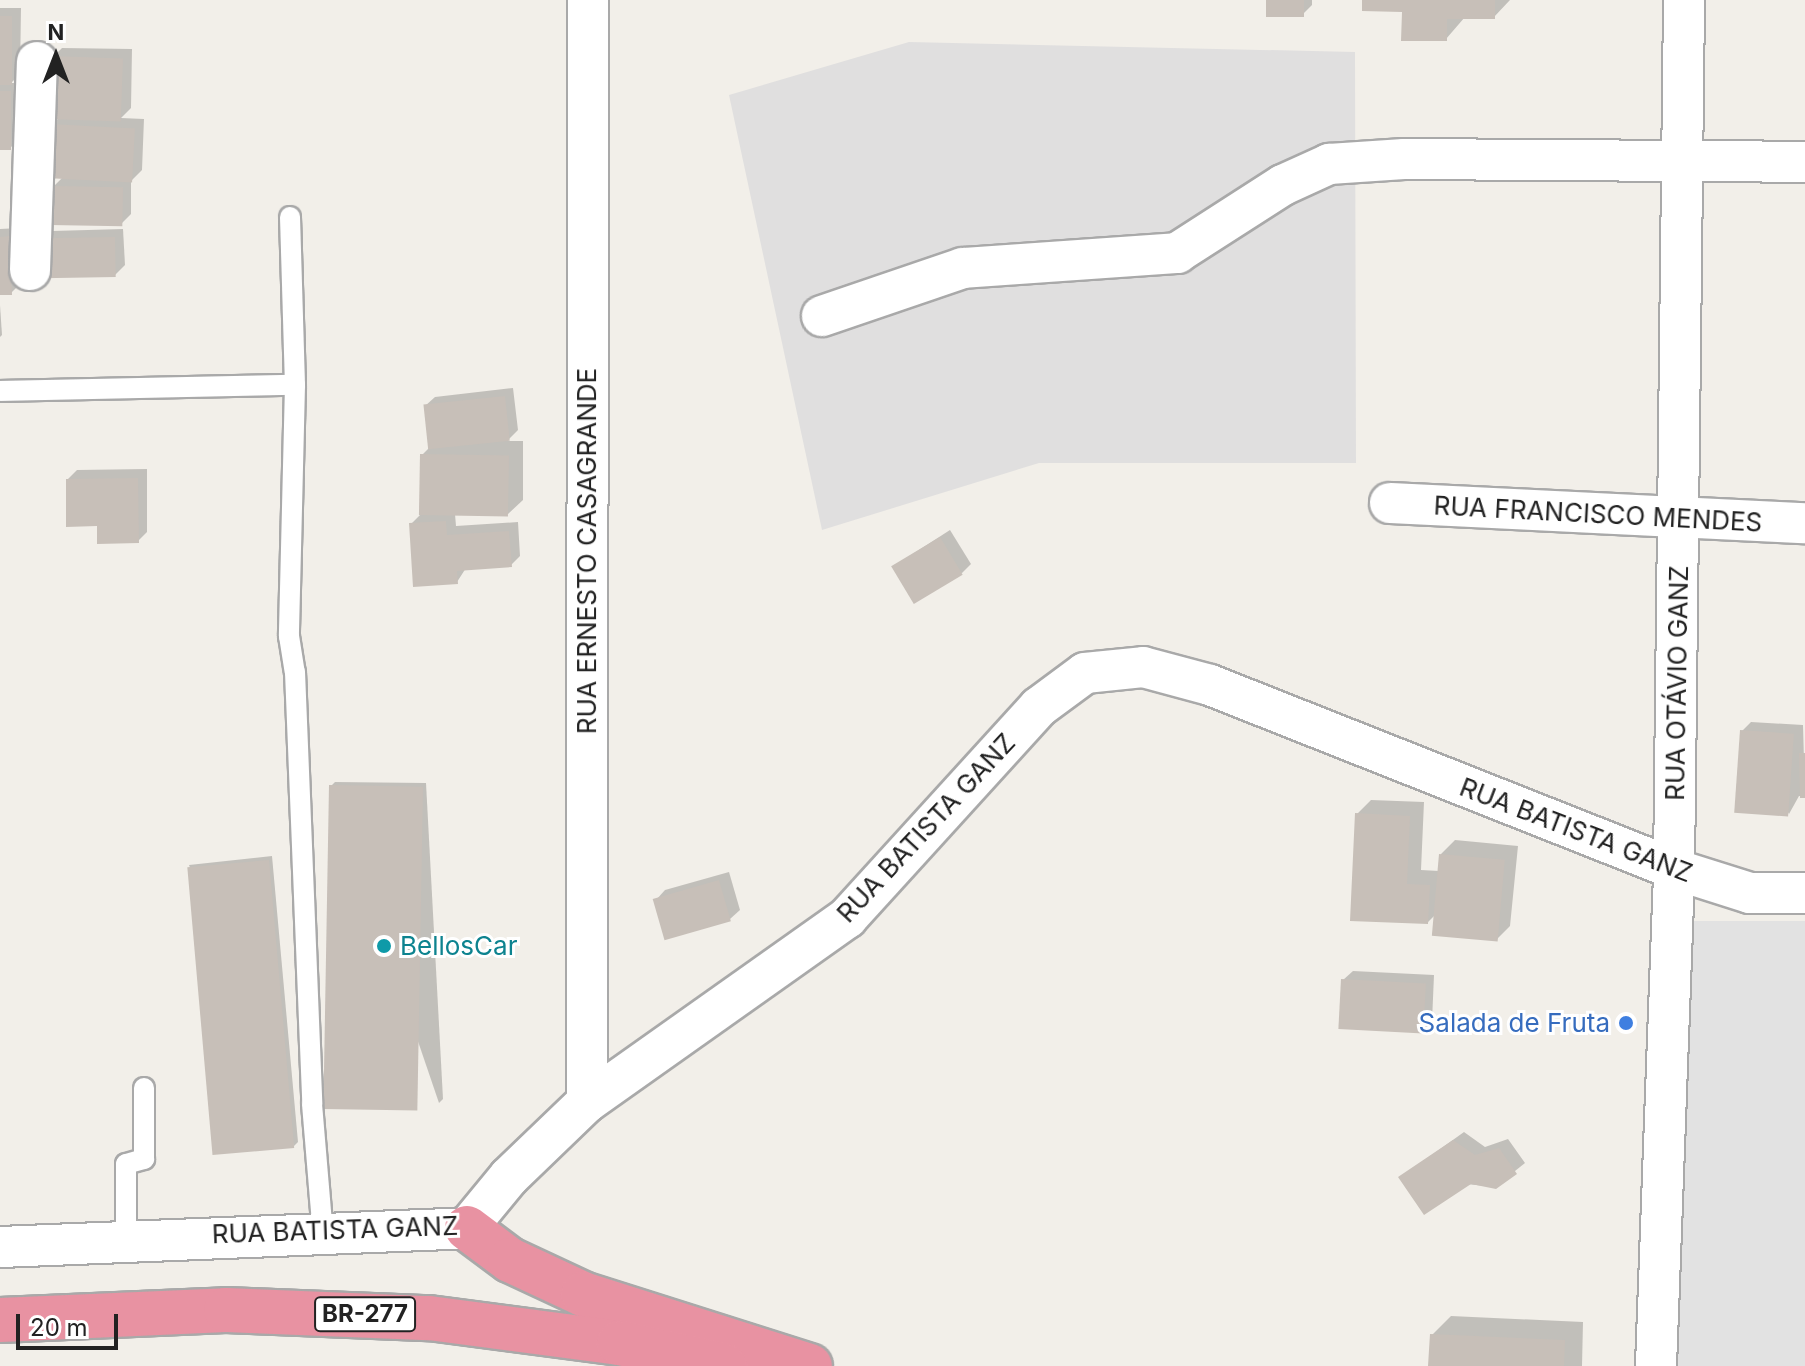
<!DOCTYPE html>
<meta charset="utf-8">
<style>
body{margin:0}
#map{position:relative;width:1805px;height:1366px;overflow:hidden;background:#f2efe9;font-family:Inter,sans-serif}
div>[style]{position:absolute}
.residential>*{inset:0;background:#e0dfdf}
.parking>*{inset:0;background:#e2e2e2}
.shadow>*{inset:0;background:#0003}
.building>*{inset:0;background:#c7bfb8;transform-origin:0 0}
.roads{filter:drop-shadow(2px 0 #a9a9a9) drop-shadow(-2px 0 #a9a9a9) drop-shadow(0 2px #a9a9a9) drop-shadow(0 -2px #a9a9a9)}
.lane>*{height:20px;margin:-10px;padding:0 10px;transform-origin:10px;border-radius:10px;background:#fff}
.street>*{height:40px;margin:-20px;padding:0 20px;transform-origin:20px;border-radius:20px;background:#fff}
.highway>*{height:44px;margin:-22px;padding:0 22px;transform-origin:22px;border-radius:22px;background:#e892a2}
.dots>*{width:22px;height:22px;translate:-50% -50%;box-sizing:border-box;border:4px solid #fff;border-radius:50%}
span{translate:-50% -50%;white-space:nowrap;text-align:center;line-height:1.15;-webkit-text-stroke:6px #fff;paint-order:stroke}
.shield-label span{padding:2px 6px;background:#fff;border:2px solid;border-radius:6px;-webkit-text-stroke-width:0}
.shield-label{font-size:24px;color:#222;font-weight:700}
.street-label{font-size:26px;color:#222}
.culture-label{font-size:26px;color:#0d838f}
.left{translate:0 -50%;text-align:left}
.shop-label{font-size:26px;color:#366cbe}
.right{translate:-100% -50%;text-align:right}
.north{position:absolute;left:16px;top:16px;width:80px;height:80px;-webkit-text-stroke:6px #fff;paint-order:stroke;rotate:0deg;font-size:22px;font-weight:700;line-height:32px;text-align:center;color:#222}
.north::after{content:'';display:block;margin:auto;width:28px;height:36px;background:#222;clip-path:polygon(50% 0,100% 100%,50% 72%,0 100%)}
.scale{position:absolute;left:16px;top:1314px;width:102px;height:36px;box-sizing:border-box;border:4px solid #222;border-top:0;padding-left:10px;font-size:24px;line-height:28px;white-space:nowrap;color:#222;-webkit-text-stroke:6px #fff;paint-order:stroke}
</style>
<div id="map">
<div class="residential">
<i style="clip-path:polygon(909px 42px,1355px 52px,1356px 463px,1039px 463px,822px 530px,729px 95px)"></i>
</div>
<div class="parking">
<i style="clip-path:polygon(1694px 921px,1805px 921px,1805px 1366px,1672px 1366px)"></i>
</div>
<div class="shadow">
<i style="clip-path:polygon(1268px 0,1312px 0,1312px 5px,1303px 14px)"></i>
<i style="clip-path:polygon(1364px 0,1510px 0,1494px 17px,1465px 17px,1446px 39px,1404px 10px)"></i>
<i style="clip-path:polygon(0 8px,21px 8px,20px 74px,11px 83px,20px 83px,20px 139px,10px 148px,0 148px)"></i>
<i style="clip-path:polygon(62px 48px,132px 49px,131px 108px,121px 118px,144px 119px,142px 170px,131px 181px,131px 214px,121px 224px,53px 187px,63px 177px,51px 125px,60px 117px,53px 57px)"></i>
<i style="clip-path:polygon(19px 228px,21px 283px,11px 293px,0 293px,0 229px)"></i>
<i style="clip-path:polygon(123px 229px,125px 265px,115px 275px,43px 240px,52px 231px)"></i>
<i style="clip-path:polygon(0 305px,2px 335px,0 337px)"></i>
<i style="clip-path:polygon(513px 388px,518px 430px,507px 441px,523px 441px,523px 500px,508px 514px,455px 514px,456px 526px,518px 522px,520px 556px,511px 565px,466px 568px,457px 582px,411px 524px,420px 515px,422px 455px,430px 447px,425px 406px,435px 397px)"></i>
<i style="clip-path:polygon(147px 469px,147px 532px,138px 541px,99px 524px,68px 479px,77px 470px)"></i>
<i style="clip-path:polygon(950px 530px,971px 564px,962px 573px,894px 566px)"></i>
<i style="clip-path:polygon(1751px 722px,1803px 725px,1805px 796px,1799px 796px,1789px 814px,1742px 731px)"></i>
<i style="clip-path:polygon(335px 782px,426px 783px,443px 1099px,439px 1103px,331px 786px)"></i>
<i style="clip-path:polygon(1371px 800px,1424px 802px,1421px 870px,1439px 871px,1441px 854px,1455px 840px,1518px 846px,1510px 926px,1495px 941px,1435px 915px,1428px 922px,1357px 814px)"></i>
<i style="clip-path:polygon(272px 856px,298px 1142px,294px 1146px,189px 865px)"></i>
<i style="clip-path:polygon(729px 872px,740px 910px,730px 919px,656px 900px,665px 890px)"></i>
<i style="clip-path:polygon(1353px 971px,1434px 975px,1432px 1022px,1423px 1031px,1343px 980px)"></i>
<i style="clip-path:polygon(1464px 1132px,1485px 1147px,1508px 1139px,1525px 1163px,1495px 1187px,1401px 1177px)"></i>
<i style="clip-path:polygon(1451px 1316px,1583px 1322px,1582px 1366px,1430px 1366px,1432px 1335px)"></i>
</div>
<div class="building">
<i style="left:1266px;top:0;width:38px;height:17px"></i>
<i style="clip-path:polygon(1362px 0,1495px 0,1495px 19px,1447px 19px,1447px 41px,1401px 41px,1402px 12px,1362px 11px)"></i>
<i style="left:0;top:16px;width:12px;height:69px"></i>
<i style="left:51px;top:56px;width:72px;height:63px;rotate:2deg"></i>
<i style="left:0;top:91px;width:11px;height:59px"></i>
<i style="left:49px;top:124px;width:86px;height:54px;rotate:3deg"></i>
<i style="left:51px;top:186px;width:72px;height:39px;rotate:1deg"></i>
<i style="clip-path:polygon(10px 236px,12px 295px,0 295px,0 237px)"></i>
<i style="left:115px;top:237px;width:40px;height:74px;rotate:89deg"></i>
<i style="left:505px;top:396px;width:45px;height:82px;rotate:84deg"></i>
<i style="left:420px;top:454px;width:89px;height:61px;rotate:1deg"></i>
<i style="clip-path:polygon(138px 478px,139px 543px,97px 544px,97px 526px,66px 527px,66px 479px)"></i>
<i style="clip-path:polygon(446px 521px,447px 535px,509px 531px,512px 567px,457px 571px,458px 584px,413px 587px,409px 523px)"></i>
<i style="left:940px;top:537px;width:44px;height:57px;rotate:59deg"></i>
<i style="left:1740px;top:730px;width:54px;height:83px;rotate:4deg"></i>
<i style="clip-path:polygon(1799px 753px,1805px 753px,1805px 798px,1800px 798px)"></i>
<i style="left:329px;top:785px;width:94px;height:324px;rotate:1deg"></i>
<i style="clip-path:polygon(1355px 813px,1410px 816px,1407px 884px,1430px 885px,1428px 924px,1350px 921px)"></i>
<i style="left:1439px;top:854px;width:66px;height:82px;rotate:5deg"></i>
<i style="left:269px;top:860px;width:289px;height:82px;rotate:85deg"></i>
<i style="left:719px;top:880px;width:43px;height:69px;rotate:74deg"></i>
<i style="left:1341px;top:979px;width:85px;height:50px;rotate:3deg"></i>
<i style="clip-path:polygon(1453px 1140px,1475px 1155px,1499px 1148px,1517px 1174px,1496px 1189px,1471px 1184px,1424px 1215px,1398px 1177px)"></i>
<i style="clip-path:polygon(1430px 1334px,1565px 1340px,1564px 1366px,1428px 1366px)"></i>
</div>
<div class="roads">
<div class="lane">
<i style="left:290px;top:217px;width:168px;rotate:88.3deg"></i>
<i style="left:0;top:391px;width:295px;rotate:-1.2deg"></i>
<i style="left:295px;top:385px;width:251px;rotate:91.4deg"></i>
<i style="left:289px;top:636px;width:36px;rotate:81deg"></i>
<i style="left:295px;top:672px;width:432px;rotate:87.7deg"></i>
<i style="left:312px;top:1104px;width:130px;rotate:85.2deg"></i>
<i style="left:126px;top:1240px;width:76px;rotate:-90deg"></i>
<i style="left:126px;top:1164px;width:19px;rotate:-16deg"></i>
<i style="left:144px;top:1159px;width:71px;rotate:-90deg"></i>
</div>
<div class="street">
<i style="left:30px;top:270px;width:208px;rotate:-88.1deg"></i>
<i style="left:822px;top:316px;width:149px;rotate:-18.8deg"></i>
<i style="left:963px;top:268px;width:215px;rotate:-4deg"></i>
<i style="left:1177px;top:253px;width:126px;rotate:-32.7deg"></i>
<i style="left:1283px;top:185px;width:51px;rotate:-24.5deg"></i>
<i style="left:1329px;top:164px;width:75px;rotate:-3.8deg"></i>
<i style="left:1404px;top:159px;width:401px;rotate:0.4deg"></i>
<i style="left:1390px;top:503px;width:415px;rotate:2.8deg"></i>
<i style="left:587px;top:1102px;width:1102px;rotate:-89.95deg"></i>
<i style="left:0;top:1247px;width:467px;rotate:-2.3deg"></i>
<i style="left:467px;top:1228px;width:66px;rotate:-50.5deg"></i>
<i style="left:509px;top:1177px;width:108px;rotate:-43.9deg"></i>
<i style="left:587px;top:1102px;width:319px;rotate:-35.3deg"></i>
<i style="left:847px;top:918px;width:285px;rotate:-47.7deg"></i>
<i style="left:1039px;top:707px;width:57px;rotate:-36.5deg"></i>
<i style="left:1085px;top:673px;width:58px;rotate:-5.9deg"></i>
<i style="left:1143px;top:667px;width:69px;rotate:15deg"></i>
<i style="left:1210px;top:685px;width:499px;rotate:21.6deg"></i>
<i style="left:1674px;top:869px;width:80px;rotate:17.5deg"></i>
<i style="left:1750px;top:893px;width:55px"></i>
<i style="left:1656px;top:1366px;width:497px;rotate:-87.9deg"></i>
<i style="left:1674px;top:869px;width:869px;rotate:-89.34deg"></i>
</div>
<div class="highway">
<i style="left:467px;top:1228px;width:54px;rotate:36.7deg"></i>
<i style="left:510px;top:1260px;width:81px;rotate:25deg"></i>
<i style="left:583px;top:1294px;width:238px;rotate:17.6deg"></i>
<i style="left:0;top:1320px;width:226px;rotate:-2.5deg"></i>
<i style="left:226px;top:1310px;width:203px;rotate:2.3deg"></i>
<i style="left:429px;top:1318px;width:192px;rotate:7.5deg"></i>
<i style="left:619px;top:1343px;width:108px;rotate:12.2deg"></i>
</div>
</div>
<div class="dots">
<i style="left:384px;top:946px;background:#0f9aa8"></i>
<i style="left:1626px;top:1023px;background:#3f7fe0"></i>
</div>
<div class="shield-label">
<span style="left:365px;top:1314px">BR-277</span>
</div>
<div class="street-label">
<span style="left:1598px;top:514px;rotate:3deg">RUA FRANCISCO MENDES</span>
<span style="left:587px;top:551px;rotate:-90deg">RUA ERNESTO CASAGRANDE</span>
<span style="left:1677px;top:683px;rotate:-89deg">RUA OTÁVIO GANZ</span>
<span style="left:926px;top:828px;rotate:-47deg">RUA BATISTA GANZ</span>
<span style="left:1576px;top:830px;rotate:21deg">RUA BATISTA GANZ</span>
<span style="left:335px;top:1230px;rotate:-2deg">RUA BATISTA GANZ</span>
</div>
<div class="culture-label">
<span class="left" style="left:400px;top:946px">BellosCar</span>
</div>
<div class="shop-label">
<span class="right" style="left:1610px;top:1023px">Salada de Fruta</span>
</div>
<div class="north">N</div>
<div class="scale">20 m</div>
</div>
